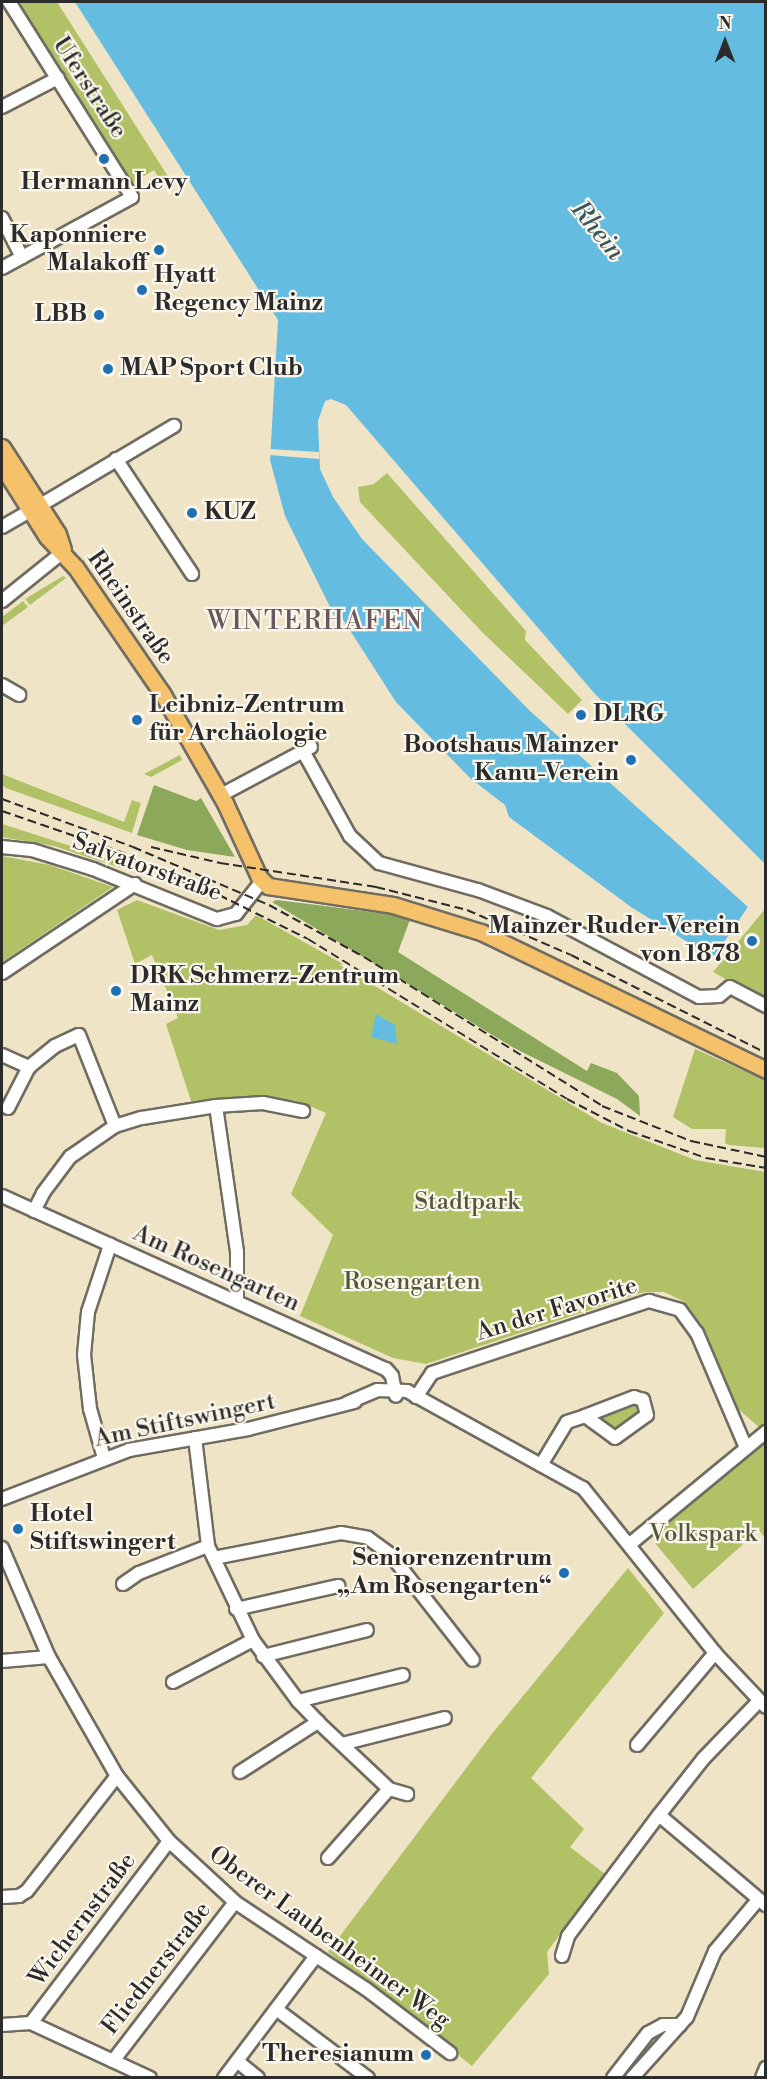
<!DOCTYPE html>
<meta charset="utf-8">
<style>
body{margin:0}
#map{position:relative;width:767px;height:2079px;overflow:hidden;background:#f0e4c6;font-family:"Libre Bodoni",serif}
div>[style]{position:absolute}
.green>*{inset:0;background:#b0c265}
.forest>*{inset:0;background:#8ca85a}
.water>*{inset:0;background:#64bce1}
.pier>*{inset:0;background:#f0e4c6}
.roads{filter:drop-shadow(2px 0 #706c61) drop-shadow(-2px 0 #706c61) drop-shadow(0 2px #706c61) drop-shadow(0 -2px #706c61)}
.minor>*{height:12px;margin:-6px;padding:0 6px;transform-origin:6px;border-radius:6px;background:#fff}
.major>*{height:15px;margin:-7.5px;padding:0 7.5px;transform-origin:7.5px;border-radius:7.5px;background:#f5c16b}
.rail>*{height:2px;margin-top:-1px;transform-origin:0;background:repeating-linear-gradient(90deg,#2b2b2b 0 9px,transparent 0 13.5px)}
.dots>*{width:16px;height:16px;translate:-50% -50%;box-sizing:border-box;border:3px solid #fbf7ec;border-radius:50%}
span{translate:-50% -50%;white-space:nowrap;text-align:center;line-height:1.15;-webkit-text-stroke:4.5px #fbf7ec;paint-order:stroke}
.street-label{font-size:24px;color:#2b2b2b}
.poi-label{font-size:24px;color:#2b2b2b;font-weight:700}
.right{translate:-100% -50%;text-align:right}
.left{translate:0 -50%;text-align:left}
.park-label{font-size:24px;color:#53583c}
.water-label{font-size:26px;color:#3c5662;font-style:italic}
.neighbourhood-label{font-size:26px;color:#6b585e;letter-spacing:1.5px}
.frame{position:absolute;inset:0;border:3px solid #2b2b2b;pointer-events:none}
.north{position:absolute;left:695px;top:12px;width:60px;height:60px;-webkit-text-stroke:4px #fbf7ec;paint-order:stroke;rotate:0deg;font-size:16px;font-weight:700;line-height:24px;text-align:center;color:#2b2b2b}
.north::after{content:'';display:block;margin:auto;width:21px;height:27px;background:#2b2b2b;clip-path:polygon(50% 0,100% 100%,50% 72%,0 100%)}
</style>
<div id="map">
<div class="green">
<i style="clip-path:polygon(15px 2px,57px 2px,169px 178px,162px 183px,154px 170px,131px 184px)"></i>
<i style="clip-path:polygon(387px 473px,526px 631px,525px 640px,582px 700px,568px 714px,482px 632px,360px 502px,358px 487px,374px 484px)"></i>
<i style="clip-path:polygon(63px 576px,66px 578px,30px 605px,25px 599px)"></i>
<i style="clip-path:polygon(23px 601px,28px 607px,2px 626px,2px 617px)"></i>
<i style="clip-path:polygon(180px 755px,182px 760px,151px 777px,144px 774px)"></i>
<i style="clip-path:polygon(2px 774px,124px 822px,132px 800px,141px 803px,132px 833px,6px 788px,2px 785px)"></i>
<i style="clip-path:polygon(2px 824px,121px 862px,121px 868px,54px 846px,2px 837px)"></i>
<i style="clip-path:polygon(2px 856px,50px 865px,113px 887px,2px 962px)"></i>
<i style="clip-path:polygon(137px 900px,219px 930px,247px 925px,256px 915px,343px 964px,340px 965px,602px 1123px,695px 1160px,765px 1172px,765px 1423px,760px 1428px,736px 1407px,705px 1330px,685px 1302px,664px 1292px,644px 1292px,426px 1364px,393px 1358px,300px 1316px,333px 1235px,291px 1194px,326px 1113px,298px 1101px,266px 1097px,191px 1101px,166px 1024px,178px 1018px,152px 955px,135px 964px,117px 910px)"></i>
<i style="clip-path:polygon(765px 909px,765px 1001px,713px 972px)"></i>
<i style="clip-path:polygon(695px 1049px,765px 1080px,765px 1148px,729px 1145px,725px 1143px,726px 1129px,692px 1129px,673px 1117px)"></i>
<i style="clip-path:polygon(633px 1401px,638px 1403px,643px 1415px,616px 1431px,596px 1416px)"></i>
<i style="clip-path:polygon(765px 1441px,765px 1538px,759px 1530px,693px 1589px,655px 1543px,655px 1532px)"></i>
<i style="clip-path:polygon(628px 1568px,664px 1613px,531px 1778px,584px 1829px,570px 1847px,605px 1874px,547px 1952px,549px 1974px,472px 2066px,328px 1952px,491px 1735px)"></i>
</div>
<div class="forest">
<i style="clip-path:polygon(154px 785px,196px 801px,201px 798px,235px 857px,187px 850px,137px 835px)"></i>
<i style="clip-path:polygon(277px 900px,411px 917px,398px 952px,587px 1071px,591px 1063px,617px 1073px,639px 1096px,640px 1116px,617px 1099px,514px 1048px,272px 902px)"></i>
</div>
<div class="water">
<i style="clip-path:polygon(75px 2px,765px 2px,765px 864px,595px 694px,346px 405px,331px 399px,325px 401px,318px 421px,320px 469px,333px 497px,362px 539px,529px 710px,748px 907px,715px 955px,710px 956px,631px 907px,509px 817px,505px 805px,470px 778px,396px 702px,342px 618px,335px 617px,285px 516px,270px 460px,278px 320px)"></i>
<i style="clip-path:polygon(376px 1014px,395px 1025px,397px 1044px,371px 1037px)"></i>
</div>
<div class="pier">
<i style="clip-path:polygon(270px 449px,319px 452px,319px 459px,269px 455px)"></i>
</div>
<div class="roads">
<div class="minor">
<i style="left:2px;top:107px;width:63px;rotate:-27.4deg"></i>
<i style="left:2px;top:218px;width:44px;rotate:62.9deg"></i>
<i style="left:2px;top:268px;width:148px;rotate:-28.6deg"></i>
<i style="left:132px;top:197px;width:231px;rotate:-122.2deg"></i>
<i style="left:116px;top:459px;width:138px;rotate:56.5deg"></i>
<i style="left:34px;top:509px;width:163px;rotate:-30.7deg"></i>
<i style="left:2px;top:527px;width:24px;rotate:-30deg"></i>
<i style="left:2px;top:601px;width:78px;rotate:-38.8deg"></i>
<i style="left:2px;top:685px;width:20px;rotate:30deg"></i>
<i style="left:303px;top:751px;width:97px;rotate:61.1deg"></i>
<i style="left:350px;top:836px;width:40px;rotate:43deg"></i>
<i style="left:379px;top:863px;width:103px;rotate:15.3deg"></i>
<i style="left:478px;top:890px;width:74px;rotate:20.6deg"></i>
<i style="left:547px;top:916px;width:172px;rotate:28.1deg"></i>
<i style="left:699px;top:997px;width:20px;rotate:-3deg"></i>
<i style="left:719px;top:996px;width:14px;rotate:-39deg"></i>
<i style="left:730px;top:987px;width:41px;rotate:27.8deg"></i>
<i style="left:221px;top:795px;width:102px;rotate:-28.1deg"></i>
<i style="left:2px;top:847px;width:30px;rotate:6deg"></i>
<i style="left:32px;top:850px;width:64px;rotate:17.3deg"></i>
<i style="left:93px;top:869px;width:134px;rotate:22deg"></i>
<i style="left:217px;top:919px;width:20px;rotate:-15deg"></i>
<i style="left:236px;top:914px;width:42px;rotate:-51.8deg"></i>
<i style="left:2px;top:973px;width:160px;rotate:-33.8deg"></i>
<i style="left:2px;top:1055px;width:30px;rotate:24deg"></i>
<i style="left:29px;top:1067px;width:33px;rotate:-39deg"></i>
<i style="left:55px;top:1046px;width:26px;rotate:-25deg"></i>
<i style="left:79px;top:1035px;width:98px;rotate:68.4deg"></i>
<i style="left:216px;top:1106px;width:148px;rotate:81.8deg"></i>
<i style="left:237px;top:1252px;width:47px;rotate:90deg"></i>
<i style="left:8px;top:1108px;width:46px;rotate:-62.9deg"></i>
<i style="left:2px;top:1196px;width:421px;rotate:24.3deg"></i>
<i style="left:386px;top:1369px;width:9px;rotate:49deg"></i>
<i style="left:392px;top:1376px;width:20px;rotate:79deg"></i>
<i style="left:34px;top:1211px;width:20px;rotate:-63deg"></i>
<i style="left:43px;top:1193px;width:45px;rotate:-53.1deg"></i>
<i style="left:70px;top:1157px;width:55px;rotate:-34.6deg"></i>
<i style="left:115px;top:1126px;width:28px;rotate:-17deg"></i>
<i style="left:142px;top:1118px;width:75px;rotate:-9.2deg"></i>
<i style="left:216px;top:1106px;width:47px;rotate:-3.7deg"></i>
<i style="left:263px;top:1103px;width:41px;rotate:11.3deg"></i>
<i style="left:416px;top:1397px;width:29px;rotate:-56deg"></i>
<i style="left:432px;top:1373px;width:229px;rotate:-18.4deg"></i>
<i style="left:649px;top:1301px;width:32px;rotate:16deg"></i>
<i style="left:680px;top:1310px;width:29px;rotate:54deg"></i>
<i style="left:697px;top:1333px;width:125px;rotate:66.9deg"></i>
<i style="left:347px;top:1403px;width:33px;rotate:-23deg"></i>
<i style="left:377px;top:1390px;width:30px;rotate:2deg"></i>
<i style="left:407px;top:1391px;width:201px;rotate:28.9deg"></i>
<i style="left:583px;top:1488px;width:211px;rotate:51.3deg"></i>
<i style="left:715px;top:1653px;width:74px;rotate:46.6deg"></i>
<i style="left:195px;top:1438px;width:109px;rotate:83.1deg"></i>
<i style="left:208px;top:1546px;width:104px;rotate:64.4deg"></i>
<i style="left:253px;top:1640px;width:76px;rotate:53.6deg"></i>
<i style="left:298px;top:1701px;width:29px;rotate:46deg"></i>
<i style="left:318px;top:1722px;width:98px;rotate:43.3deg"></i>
<i style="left:389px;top:1789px;width:19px;rotate:16deg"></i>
<i style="left:104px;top:1458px;width:51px;rotate:-105.9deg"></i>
<i style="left:90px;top:1409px;width:54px;rotate:-96.3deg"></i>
<i style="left:84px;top:1355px;width:43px;rotate:-84.7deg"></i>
<i style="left:88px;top:1312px;width:71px;rotate:-71.8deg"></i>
<i style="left:541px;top:1465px;width:50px;rotate:-58.8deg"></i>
<i style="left:567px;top:1422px;width:19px;rotate:-18deg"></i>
<i style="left:585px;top:1416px;width:37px;rotate:36deg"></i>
<i style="left:615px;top:1438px;width:39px;rotate:-36deg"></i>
<i style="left:647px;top:1415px;width:16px;rotate:-105deg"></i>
<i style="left:643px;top:1400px;width:9px;rotate:-162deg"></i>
<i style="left:634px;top:1397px;width:53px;rotate:158.8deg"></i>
<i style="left:2px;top:1499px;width:136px;rotate:-21.1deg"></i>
<i style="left:129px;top:1450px;width:121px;rotate:-10deg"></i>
<i style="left:248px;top:1429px;width:110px;rotate:-14.2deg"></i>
<i style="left:630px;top:1544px;width:176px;rotate:-39.5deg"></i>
<i style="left:2px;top:1548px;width:119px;rotate:66.7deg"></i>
<i style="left:49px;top:1657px;width:137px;rotate:60.3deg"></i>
<i style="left:117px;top:1776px;width:83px;rotate:51.3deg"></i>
<i style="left:169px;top:1841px;width:90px;rotate:42.7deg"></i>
<i style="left:235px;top:1902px;width:157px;rotate:33.6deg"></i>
<i style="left:366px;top:1989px;width:106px;rotate:37.3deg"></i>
<i style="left:214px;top:1558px;width:129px;rotate:-11.1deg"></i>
<i style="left:341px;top:1533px;width:27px;rotate:10deg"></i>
<i style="left:368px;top:1538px;width:29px;rotate:36deg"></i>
<i style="left:391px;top:1555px;width:133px;rotate:52deg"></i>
<i style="left:123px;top:1584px;width:19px;rotate:-35deg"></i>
<i style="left:139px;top:1573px;width:74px;rotate:-21.4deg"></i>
<i style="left:236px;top:1609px;width:105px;rotate:-12.7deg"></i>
<i style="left:263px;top:1656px;width:107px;rotate:-14deg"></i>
<i style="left:2px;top:1661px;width:47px;rotate:-4.9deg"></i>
<i style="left:173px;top:1682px;width:90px;rotate:-27.7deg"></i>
<i style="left:298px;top:1701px;width:108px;rotate:-13.9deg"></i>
<i style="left:342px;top:1744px;width:106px;rotate:-14.2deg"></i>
<i style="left:637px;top:1745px;width:121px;rotate:-49.7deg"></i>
<i style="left:240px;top:1772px;width:93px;rotate:-32.7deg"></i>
<i style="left:659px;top:1815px;width:140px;rotate:40.1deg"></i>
<i style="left:328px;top:1858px;width:92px;rotate:-48.5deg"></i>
<i style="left:2px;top:1897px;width:17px;rotate:-3deg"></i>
<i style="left:19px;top:1896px;width:9px;rotate:-32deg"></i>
<i style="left:27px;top:1891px;width:146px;rotate:-52deg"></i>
<i style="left:562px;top:1956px;width:21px;rotate:-73deg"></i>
<i style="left:568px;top:1936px;width:151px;rotate:-53.1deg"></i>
<i style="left:659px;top:1815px;width:71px;rotate:-51.8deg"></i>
<i style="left:703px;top:1759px;width:81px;rotate:-46deg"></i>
<i style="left:276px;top:2009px;width:115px;rotate:36.9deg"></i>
<i style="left:31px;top:2023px;width:228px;rotate:-52.8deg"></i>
<i style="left:2px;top:2025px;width:29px;rotate:-4deg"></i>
<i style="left:31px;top:2023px;width:131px;rotate:24.8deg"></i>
<i style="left:113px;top:2061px;width:200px;rotate:-52.5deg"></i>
<i style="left:237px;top:2061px;width:27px;rotate:39deg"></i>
<i style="left:224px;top:2078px;width:153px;rotate:-53deg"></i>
<i style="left:613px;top:2078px;width:57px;rotate:-52.1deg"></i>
<i style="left:648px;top:2033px;width:17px;rotate:-28deg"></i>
<i style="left:663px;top:2025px;width:17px"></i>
<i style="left:632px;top:2078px;width:82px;rotate:-48deg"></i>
<i style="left:687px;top:2017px;width:72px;rotate:-67deg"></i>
<i style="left:715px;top:1951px;width:67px;rotate:-49.9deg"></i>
<i style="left:762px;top:2078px;width:11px;rotate:-68deg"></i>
</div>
<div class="major">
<i style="left:2px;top:447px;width:103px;rotate:57.2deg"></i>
<i style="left:58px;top:534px;width:16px;rotate:72deg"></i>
<i style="left:2px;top:466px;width:84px;rotate:57.6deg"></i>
<i style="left:47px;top:537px;width:42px;rotate:46.9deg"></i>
<i style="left:76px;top:568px;width:152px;rotate:55.5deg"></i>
<i style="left:162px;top:693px;width:127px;rotate:60.2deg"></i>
<i style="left:225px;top:803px;width:81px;rotate:65.3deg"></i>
<i style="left:259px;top:877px;width:13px;rotate:45deg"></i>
<i style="left:268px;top:886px;width:126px;rotate:8.6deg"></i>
<i style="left:393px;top:905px;width:92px;rotate:17.1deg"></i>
<i style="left:481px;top:932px;width:317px;rotate:25.8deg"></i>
</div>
</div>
<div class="rail">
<i style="left:2px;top:799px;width:140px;rotate:20.1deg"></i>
<i style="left:133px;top:847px;width:148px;rotate:23.1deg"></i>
<i style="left:269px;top:905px;width:108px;rotate:28.7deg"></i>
<i style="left:364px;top:957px;width:281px;rotate:32deg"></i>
<i style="left:602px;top:1106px;width:96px;rotate:21.5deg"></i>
<i style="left:691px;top:1141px;width:77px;rotate:12deg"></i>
<i style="left:2px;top:811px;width:135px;rotate:19deg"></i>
<i style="left:151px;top:847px;width:71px;rotate:13.1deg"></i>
<i style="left:220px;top:863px;width:158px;rotate:8.7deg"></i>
<i style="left:376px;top:887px;width:94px;rotate:14.2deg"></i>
<i style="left:467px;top:910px;width:113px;rotate:23.4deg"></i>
<i style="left:571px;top:955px;width:218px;rotate:26.7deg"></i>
<i style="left:119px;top:857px;width:107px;rotate:20.8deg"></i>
<i style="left:219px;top:895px;width:99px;rotate:26.3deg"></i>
<i style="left:308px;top:939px;width:304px;rotate:31.7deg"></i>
<i style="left:567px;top:1099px;width:70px;rotate:27.3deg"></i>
<i style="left:629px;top:1131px;width:82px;rotate:19.3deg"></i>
<i style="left:706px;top:1158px;width:61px;rotate:9.5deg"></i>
</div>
<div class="dots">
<i style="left:104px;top:159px;background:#1f6fb2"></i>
<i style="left:159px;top:250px;background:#1f6fb2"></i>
<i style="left:142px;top:290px;background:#1f6fb2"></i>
<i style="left:99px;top:315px;background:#1f6fb2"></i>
<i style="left:108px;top:369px;background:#1f6fb2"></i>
<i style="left:192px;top:513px;background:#1f6fb2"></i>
<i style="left:581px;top:715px;background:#1f6fb2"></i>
<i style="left:137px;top:720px;background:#1f6fb2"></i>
<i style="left:631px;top:760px;background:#1f6fb2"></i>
<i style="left:752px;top:941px;background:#1f6fb2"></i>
<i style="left:116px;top:991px;background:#1f6fb2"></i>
<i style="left:18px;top:1529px;background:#1f6fb2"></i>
<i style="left:564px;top:1573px;background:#1f6fb2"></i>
<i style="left:426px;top:2055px;background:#1f6fb2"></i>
</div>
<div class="street-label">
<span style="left:89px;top:88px;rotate:57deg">Uferstraße</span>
<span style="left:130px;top:608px;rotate:55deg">Rheinstraße</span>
<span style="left:147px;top:868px;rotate:20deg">Salvatorstraße</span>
<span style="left:216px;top:1269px;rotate:24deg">Am Rosengarten</span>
<span style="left:557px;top:1310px;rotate:-17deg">An der Favorite</span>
<span style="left:185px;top:1421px;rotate:-12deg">Am Stiftswingert</span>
<span style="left:83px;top:1920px;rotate:-53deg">Wichernstraße</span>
<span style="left:329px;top:1938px;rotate:36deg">Oberer Laubenheimer Weg</span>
<span style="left:157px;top:1969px;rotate:-52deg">Fliednerstraße</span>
</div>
<div class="poi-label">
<span style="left:104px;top:183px">Hermann Levy</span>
<span class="right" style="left:147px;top:250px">Kaponniere<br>Malakoff</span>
<span class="left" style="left:154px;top:290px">Hyatt<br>Regency Mainz</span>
<span class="right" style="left:87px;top:315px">LBB</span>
<span class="left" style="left:120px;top:369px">MAP Sport Club</span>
<span class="left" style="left:204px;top:513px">KUZ</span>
<span class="left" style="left:149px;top:720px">Leibniz-Zentrum<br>für Archäologie</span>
<span class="left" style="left:593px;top:715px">DLRG</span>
<span class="right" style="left:619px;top:760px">Bootshaus Mainzer<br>Kanu-Verein</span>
<span class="right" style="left:740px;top:941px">Mainzer Ruder-Verein<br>von 1878</span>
<span class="left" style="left:130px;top:991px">DRK Schmerz-Zentrum<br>Mainz</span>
<span class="left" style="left:30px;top:1529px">Hotel<br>Stiftswingert</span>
<span class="right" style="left:552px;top:1573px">Seniorenzentrum<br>„Am Rosengarten“</span>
<span class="right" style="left:414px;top:2055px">Theresianum</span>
</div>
<div class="park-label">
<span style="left:467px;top:1203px">Stadtpark</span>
<span style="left:412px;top:1283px">Rosengarten</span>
<span style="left:703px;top:1535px">Volkspark</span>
</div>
<div class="water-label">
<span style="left:597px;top:231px;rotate:51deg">Rhein</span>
</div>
<div class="neighbourhood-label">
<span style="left:315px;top:622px">WINTERHAFEN</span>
</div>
<div class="frame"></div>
<div class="north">N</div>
</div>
